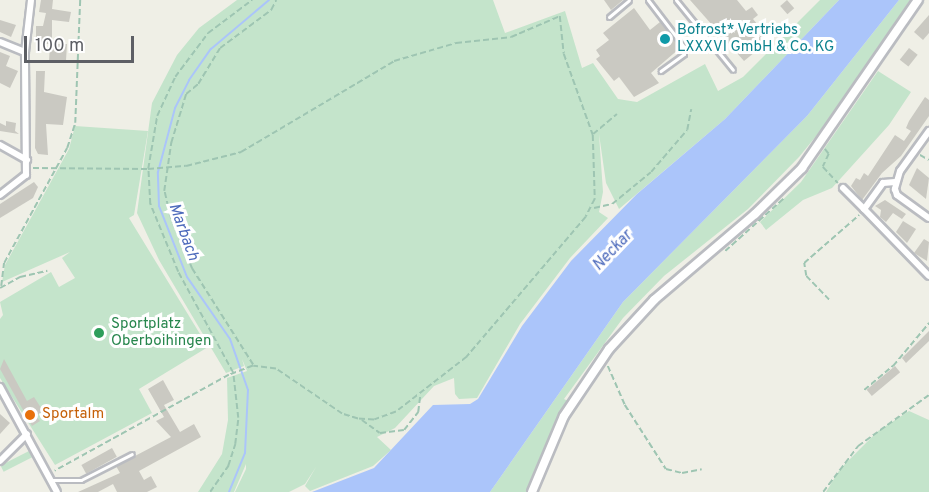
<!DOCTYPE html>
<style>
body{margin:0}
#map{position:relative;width:929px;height:492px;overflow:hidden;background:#efefe6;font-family:Overpass,sans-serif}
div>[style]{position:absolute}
.green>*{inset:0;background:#c4e4cb;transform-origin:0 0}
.water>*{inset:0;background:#abc5fa}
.stream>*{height:2px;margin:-1px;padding:0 1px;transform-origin:1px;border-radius:1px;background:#abc5fa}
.building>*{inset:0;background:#cac9c2;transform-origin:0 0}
.path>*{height:1.5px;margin-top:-0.75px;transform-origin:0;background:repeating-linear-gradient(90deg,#9ec5b2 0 6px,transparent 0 9px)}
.roads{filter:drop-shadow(2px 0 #babcc1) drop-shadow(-2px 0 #babcc1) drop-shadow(0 2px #babcc1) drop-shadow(0 -2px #babcc1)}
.service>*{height:3px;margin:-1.5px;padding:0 1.5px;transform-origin:1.5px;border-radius:1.5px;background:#fff}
.minor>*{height:6px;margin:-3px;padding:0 3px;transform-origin:3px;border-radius:3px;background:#fff}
.tertiary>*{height:8px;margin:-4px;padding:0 4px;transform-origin:4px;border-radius:4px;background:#fff}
.dots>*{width:16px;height:16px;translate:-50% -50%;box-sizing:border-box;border:3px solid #fff;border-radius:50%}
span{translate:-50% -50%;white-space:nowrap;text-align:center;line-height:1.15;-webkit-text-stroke:6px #fff;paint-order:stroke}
.culture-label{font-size:15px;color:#0d838f}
.left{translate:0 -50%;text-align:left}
.leisure-label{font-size:15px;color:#27864d}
.food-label{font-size:15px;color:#c56008}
.water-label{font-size:16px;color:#4e6bbc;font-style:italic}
.scale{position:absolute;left:24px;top:36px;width:110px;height:27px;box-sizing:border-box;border:3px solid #5d5f65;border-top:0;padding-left:8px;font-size:18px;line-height:21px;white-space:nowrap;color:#5d5f65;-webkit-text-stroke:4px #fff;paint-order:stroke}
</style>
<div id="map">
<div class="green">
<i style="clip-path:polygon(237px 0,493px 0,505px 33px,565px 11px,582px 68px,593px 63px,618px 99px,637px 102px,705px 64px,718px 91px,743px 77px,820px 0,839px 0,725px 119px,619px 209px,606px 183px,599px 134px,603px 192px,599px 212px,608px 218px,570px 258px,520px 324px,477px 398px,459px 399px,455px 394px,454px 378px,434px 386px,395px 428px,377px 437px,391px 450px,373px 466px,310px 491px,305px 486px,316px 467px,305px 484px,289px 492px,235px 492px,246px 469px,246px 464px,234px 492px,198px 492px,222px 454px,228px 420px,227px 378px,247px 371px,242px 359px,244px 366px,226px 373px,159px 260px,137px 213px,152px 103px,177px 55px,199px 28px)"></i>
<i style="clip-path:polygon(899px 0,910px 0,834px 114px,799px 157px,748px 209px,664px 276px,623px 318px,564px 399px,568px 401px,528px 492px,490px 492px,623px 302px,807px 116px)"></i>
<i style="clip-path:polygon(878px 71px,911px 92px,889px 125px,832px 188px,803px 200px,766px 230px,760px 222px,801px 182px)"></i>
<i style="clip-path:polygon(75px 126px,148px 131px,134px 215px,129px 218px,208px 347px,139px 389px,152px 413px,55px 465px,0 378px,0 319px,3px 315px,0 302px,51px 272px,59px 287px,75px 278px,62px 258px,70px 252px,2px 282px,5px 265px,69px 149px)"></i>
<i style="clip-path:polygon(909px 411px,929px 420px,929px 492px,826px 492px,840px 469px,878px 431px)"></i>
<i style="left:29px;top:451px;width:7px;height:32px;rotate:63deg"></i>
</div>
<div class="water">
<i style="clip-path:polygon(839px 0,899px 0,807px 116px,623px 302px,490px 492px,312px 492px,374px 468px,433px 405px,470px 404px,478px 399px,522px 326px,571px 261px,637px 194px,725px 119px)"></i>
</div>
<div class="stream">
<i style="left:229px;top:492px;width:42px;rotate:-67.7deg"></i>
<i style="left:245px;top:453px;width:63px;rotate:-87.3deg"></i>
<i style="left:248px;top:390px;width:54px;rotate:-109.4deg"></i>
<i style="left:230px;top:339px;width:75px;rotate:-124.7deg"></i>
<i style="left:187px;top:277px;width:76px;rotate:-111.5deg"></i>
<i style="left:159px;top:206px;width:34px;rotate:-92deg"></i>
<i style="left:158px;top:172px;width:66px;rotate:-75.1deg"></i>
<i style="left:175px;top:108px;width:31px;rotate:-63deg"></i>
<i style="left:189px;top:80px;width:38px;rotate:-55deg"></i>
<i style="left:211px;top:49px;width:76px;rotate:-40.2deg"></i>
</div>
<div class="building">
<i style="clip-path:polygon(41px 0,53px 0,52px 9px,71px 12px,69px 22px,52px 20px,52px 44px,67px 44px,66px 61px,49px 61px,50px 44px,36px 44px,36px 26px,43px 26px,46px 13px,39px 12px)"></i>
<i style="clip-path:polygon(604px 0,623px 0,611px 10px)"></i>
<i style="clip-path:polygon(690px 0,737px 0,746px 11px,752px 7px,758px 15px,753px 19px,770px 40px,744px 61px)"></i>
<i style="left:787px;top:0;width:11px;height:9px;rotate:49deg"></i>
<i style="clip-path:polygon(634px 8px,650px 30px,660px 22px,680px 48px,651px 73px,659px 83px,634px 97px,619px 77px,614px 81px,596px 59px,600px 56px,596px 50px,609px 40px,603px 33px)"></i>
<i style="clip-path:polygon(929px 15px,929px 33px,923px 40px,914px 32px)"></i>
<i style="clip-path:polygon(0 20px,16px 25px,11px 37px,0 32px)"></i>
<i style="left:909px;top:48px;width:11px;height:15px;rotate:38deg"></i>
<i style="clip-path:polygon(0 52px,10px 56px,6px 66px,18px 71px,10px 88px,0 83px)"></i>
<i style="clip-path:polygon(36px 71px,45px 71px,44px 92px,67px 97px,63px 125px,46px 124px,48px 155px,38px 154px,35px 148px)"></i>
<i style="clip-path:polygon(925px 97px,929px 100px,929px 116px,901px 156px,882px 173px,862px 200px,851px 186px,856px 178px,860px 180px,864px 173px,868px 176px,895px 135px,904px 141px,911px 131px,906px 128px,909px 121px)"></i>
<i style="clip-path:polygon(6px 121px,16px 123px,15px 131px,19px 134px,0 131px,0 123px,6px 126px)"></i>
<i style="clip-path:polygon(917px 168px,929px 178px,926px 199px,909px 185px)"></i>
<i style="clip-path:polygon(34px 182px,38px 187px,33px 198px,0 218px,0 204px)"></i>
<i style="clip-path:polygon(885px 200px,906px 214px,902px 219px,893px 213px,886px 222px,880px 217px,881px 210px,875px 206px)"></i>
<i style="clip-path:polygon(903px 221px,916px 229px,907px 243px,896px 232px)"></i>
<i style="clip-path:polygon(924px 239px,929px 242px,927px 261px,914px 253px)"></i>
<i style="clip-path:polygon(929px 331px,929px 341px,906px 363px,902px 358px)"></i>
<i style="clip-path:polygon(4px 359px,27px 401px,34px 397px,43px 411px,36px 416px,40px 421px,32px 426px,0 369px)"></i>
<i style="left:895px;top:366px;width:8px;height:37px;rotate:50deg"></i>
<i style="clip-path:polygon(163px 380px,174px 400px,164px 405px,180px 432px,194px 424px,201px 437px,139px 471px,144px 480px,151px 476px,157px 487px,147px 492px,117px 492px,113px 484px,98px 492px,78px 492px,120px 473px,116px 466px,171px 437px,156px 421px,164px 417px,148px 389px)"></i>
<i style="clip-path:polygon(0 414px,10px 423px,0 434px)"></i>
<i style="left:112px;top:448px;width:10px;height:35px;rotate:61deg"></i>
</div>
<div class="path">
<i style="left:593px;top:134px;width:31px;rotate:-40deg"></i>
<i style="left:825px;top:149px;width:6px;rotate:51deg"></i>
<i style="left:829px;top:154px;width:14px;rotate:115deg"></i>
<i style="left:823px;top:167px;width:22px;rotate:47deg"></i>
<i style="left:920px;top:155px;width:10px;rotate:29deg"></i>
<i style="left:33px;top:168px;width:115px;rotate:0.5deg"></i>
<i style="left:148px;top:169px;width:38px;rotate:-5deg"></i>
<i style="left:186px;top:166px;width:57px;rotate:-14.3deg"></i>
<i style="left:241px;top:152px;width:178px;rotate:-30.7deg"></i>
<i style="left:394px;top:61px;width:65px;rotate:-16.2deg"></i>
<i style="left:456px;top:43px;width:55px;rotate:-6.2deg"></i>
<i style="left:511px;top:37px;width:53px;rotate:-23.2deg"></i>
<i style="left:560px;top:16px;width:38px;rotate:84deg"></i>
<i style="left:564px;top:54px;width:86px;rotate:70.3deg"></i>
<i style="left:593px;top:135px;width:64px;rotate:88.2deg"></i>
<i style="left:595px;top:199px;width:20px;rotate:117deg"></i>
<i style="left:586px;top:217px;width:184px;rotate:130.4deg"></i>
<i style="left:467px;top:357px;width:90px;rotate:142.2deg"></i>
<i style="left:396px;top:412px;width:23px;rotate:160deg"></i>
<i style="left:374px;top:420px;width:16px;rotate:-176deg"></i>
<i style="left:358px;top:419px;width:17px;rotate:-163deg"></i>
<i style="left:342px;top:414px;width:80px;rotate:-145.7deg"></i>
<i style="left:276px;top:369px;width:23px;rotate:-173deg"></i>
<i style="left:253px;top:366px;width:26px;rotate:159deg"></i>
<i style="left:229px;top:375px;width:199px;rotate:151.1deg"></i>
<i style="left:594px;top:208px;width:18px;rotate:-13deg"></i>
<i style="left:612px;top:204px;width:50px;rotate:-39.4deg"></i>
<i style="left:651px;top:172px;width:55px;rotate:-49.4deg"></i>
<i style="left:687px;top:130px;width:21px;rotate:-79deg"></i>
<i style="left:725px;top:251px;width:79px;rotate:-41.9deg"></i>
<i style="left:1px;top:286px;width:23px;rotate:-83deg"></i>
<i style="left:4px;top:263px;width:131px;rotate:-61.3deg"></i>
<i style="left:67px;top:148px;width:26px;rotate:-72deg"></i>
<i style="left:75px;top:123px;width:123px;rotate:-87.7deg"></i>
<i style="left:0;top:288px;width:23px;rotate:-29deg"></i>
<i style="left:20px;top:277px;width:28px;rotate:-13deg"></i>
<i style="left:829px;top:300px;width:33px;rotate:-134deg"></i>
<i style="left:806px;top:276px;width:13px;rotate:-99deg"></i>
<i style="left:804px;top:263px;width:73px;rotate:-41.1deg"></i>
<i style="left:253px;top:365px;width:114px;rotate:-122.4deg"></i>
<i style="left:192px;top:269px;width:57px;rotate:-112.5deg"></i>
<i style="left:170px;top:216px;width:26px;rotate:-103deg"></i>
<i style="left:164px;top:191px;width:49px;rotate:-81.7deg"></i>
<i style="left:171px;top:143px;width:51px;rotate:-73deg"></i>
<i style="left:186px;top:94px;width:16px;rotate:-40deg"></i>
<i style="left:198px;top:84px;width:42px;rotate:-58.6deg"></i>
<i style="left:220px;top:48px;width:64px;rotate:-36.7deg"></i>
<i style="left:271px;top:10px;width:11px;rotate:-63deg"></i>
<i style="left:608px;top:366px;width:43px;rotate:66.4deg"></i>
<i style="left:625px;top:405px;width:76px;rotate:57.4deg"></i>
<i style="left:666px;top:469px;width:16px;rotate:14deg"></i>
<i style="left:682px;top:473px;width:20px;rotate:-11deg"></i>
<i style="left:864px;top:390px;width:38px;rotate:-40deg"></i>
<i style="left:893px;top:366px;width:56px;rotate:-50.1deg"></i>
<i style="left:362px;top:420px;width:22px;rotate:36deg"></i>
<i style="left:380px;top:433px;width:24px;rotate:-7deg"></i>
<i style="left:404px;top:430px;width:23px;rotate:-52deg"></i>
<i style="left:418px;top:412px;width:17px;rotate:-83deg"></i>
<i style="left:210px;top:492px;width:32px;rotate:-55deg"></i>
<i style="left:228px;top:466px;width:23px;rotate:-72deg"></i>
<i style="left:235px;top:444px;width:26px;rotate:-83deg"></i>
<i style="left:238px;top:418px;width:45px;rotate:-96.3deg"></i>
<i style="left:233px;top:373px;width:115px;rotate:-118.6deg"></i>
<i style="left:178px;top:272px;width:74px;rotate:-112.4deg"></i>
<i style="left:150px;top:204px;width:35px;rotate:-93deg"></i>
<i style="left:148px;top:169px;width:54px;rotate:-80.4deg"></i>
<i style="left:157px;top:116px;width:43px;rotate:-65.2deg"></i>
<i style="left:175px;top:77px;width:55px;rotate:-53.1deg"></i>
<i style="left:208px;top:33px;width:55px;rotate:-36.9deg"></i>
<i style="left:823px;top:492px;width:58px;rotate:-52.7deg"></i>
<i style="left:858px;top:446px;width:87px;rotate:-35.7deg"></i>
</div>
<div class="roads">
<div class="service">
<i style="left:648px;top:0;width:59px;rotate:52.5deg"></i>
<i style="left:684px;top:47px;width:7px;rotate:90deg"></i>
<i style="left:684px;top:54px;width:29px;rotate:144deg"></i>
<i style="left:676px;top:0;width:90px;rotate:50.8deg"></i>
<i style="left:609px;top:17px;width:26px;rotate:-40deg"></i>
<i style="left:52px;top:480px;width:29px"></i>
<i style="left:81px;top:480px;width:57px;rotate:-27deg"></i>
</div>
<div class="minor">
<i style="left:0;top:42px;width:27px;rotate:22deg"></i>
<i style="left:929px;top:131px;width:49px;rotate:125.9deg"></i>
<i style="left:900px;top:171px;width:19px;rotate:106deg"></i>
<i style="left:895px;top:189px;width:6px;rotate:72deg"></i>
<i style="left:897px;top:195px;width:39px;rotate:36deg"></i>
<i style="left:0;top:145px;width:31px;rotate:29deg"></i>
<i style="left:895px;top:182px;width:12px;rotate:175deg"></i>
<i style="left:883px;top:183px;width:32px;rotate:126deg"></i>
<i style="left:864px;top:209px;width:93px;rotate:45.9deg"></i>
<i style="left:843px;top:188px;width:30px;rotate:45deg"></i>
<i style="left:0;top:195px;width:33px;rotate:-38deg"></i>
<i style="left:26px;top:175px;width:123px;rotate:-90.5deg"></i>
<i style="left:25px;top:52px;width:52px;rotate:-83.4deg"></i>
<i style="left:0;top:387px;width:119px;rotate:61.5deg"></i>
<i style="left:0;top:461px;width:38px;rotate:-45deg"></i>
</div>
<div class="tertiary">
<i style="left:532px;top:492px;width:82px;rotate:-67.2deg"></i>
<i style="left:564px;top:416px;width:81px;rotate:-56.1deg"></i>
<i style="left:609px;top:349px;width:67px;rotate:-47.4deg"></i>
<i style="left:654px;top:300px;width:133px;rotate:-40.4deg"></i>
<i style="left:755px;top:214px;width:66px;rotate:-44.4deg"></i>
<i style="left:802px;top:168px;width:204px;rotate:-55.4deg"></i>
</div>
</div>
<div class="dots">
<i style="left:665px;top:39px;background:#0f9aa8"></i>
<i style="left:99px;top:333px;background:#2e9e5b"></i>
<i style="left:30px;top:415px;background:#e8710a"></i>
</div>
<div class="culture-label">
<span class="left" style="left:677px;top:39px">Bofrost* Vertriebs<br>LXXXVI GmbH &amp; Co. KG</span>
</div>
<div class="leisure-label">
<span class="left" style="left:111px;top:333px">Sportplatz<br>Oberboihingen</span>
</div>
<div class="food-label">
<span class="left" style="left:42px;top:415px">Sportalm</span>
</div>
<div class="water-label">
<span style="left:183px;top:232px;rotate:70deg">Marbach</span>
<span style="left:613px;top:251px;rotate:-46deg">Neckar</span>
</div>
<div class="scale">100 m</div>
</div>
